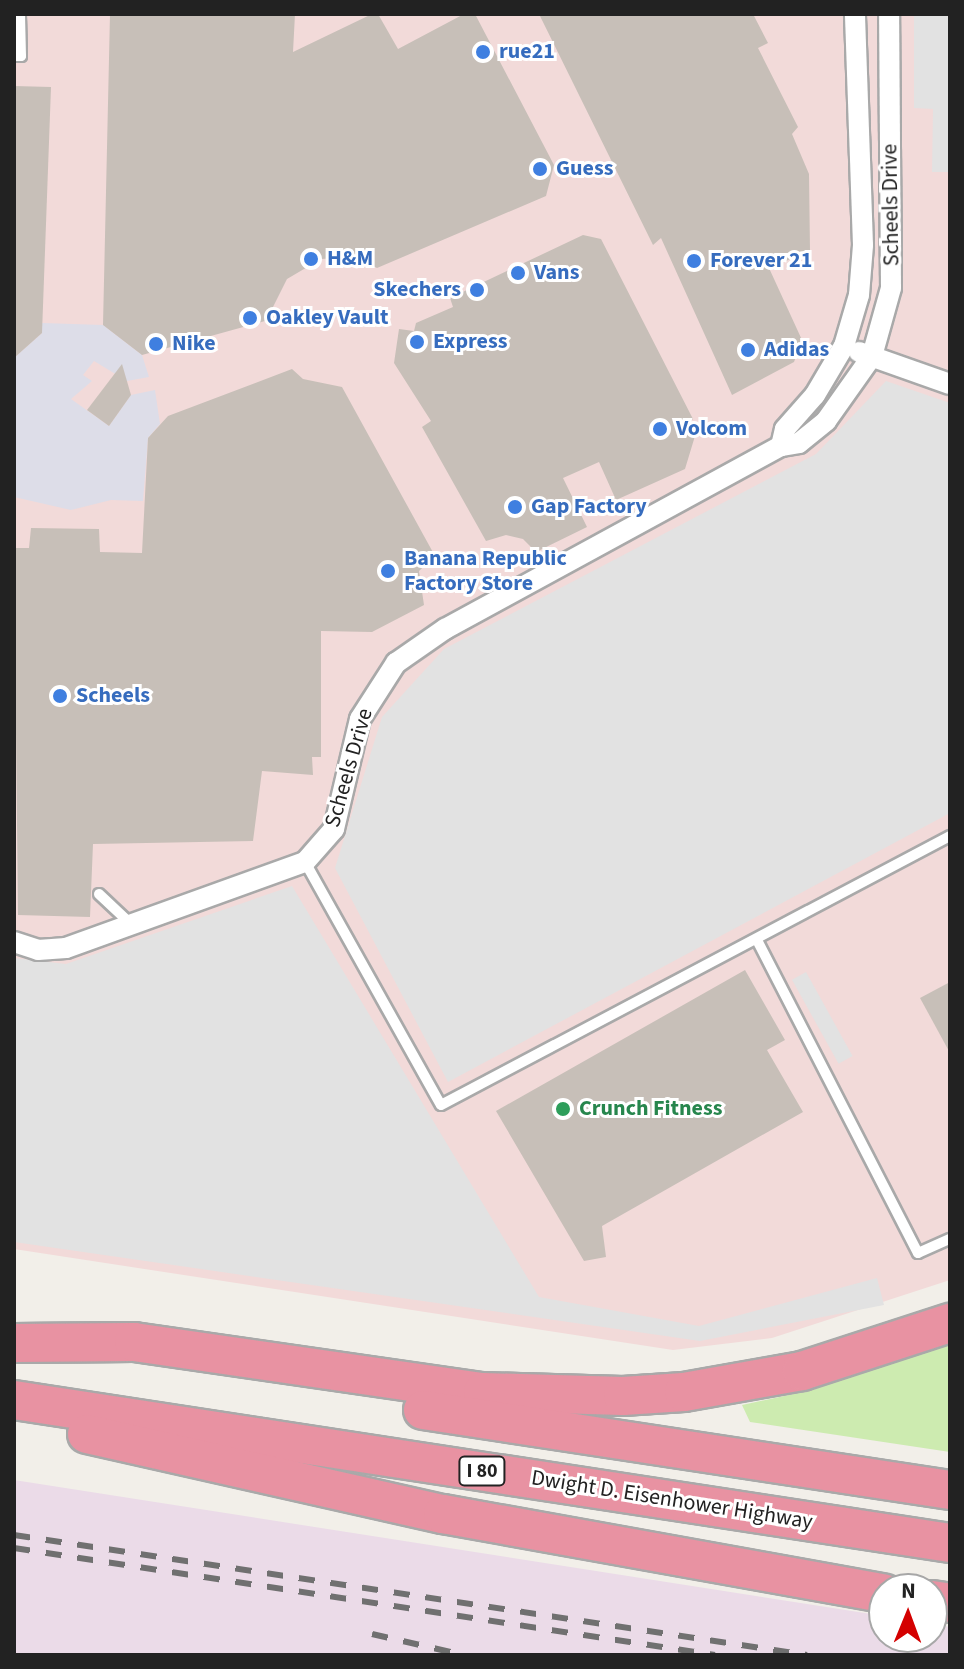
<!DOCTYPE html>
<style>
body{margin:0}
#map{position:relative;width:964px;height:1669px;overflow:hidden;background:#f2efe9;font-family:"Source Sans 3",sans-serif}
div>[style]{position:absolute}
.commercial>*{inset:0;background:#f2dad9}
.industrial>*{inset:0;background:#ebdbe8}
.grass>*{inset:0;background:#cdebb0}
.parking>*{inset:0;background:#e2e2e2;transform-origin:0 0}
.plaza>*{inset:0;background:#dddde8}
.building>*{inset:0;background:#c7bfb8}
.roads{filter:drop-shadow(2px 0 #a9a9a9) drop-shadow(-2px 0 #a9a9a9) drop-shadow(0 2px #a9a9a9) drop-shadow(0 -2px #a9a9a9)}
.lane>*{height:10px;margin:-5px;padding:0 5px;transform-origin:5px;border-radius:5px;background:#fff}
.street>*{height:20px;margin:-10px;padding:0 10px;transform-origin:10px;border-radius:10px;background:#fff}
.highway>*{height:38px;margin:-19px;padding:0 19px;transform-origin:19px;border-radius:19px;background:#e892a2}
.rail>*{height:6px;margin-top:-3px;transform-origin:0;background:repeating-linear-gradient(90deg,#707070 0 16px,transparent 0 32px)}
.dots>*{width:22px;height:22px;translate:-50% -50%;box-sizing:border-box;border:4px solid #fff;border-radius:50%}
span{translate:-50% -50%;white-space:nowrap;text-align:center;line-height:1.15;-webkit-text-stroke:6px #fff;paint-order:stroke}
.shield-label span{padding:2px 6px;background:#fff;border:2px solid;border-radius:6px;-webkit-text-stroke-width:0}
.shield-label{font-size:20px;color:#222;font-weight:700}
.shop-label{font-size:22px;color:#366cbe;font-weight:700}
.left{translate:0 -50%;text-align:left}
.right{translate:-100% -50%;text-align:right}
.street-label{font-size:22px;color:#222}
.leisure-label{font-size:22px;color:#27864d;font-weight:700}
.frame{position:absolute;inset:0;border:16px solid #222;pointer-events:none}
.north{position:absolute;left:868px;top:1573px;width:80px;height:80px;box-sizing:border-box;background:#fff;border:2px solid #a7a7a7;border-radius:50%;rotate:1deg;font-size:22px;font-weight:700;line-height:32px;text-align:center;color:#222}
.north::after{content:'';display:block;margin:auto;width:28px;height:36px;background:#d40000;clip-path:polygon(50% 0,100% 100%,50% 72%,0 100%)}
</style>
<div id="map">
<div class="commercial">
<i style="clip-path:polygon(14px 14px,950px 14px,950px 1280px,772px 1338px,673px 1350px,14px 1249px)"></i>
</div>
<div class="industrial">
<i style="clip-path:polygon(14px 1480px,884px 1616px,884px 1637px,932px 1637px,932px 1624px,950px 1627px,950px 1655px,14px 1655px)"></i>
</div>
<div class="grass">
<i style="clip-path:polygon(950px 1342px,950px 1452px,750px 1422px,742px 1405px,812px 1390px)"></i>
</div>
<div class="parking">
<i style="clip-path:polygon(914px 14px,950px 14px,950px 172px,932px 172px,933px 109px,914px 108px)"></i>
<i style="clip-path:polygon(886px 381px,950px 403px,950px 813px,448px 1082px,335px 868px,382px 717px,444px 649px,816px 454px)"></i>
<i style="clip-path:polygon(292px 886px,539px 1297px,699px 1326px,877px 1278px,884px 1305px,700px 1341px,14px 1242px,14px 958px,66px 964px)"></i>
<i style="left:806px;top:972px;width:96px;height:16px;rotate:61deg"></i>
</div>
<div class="plaza">
<i style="clip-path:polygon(42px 323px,103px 325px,142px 355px,149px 377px,127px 381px,94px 361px,83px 375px,92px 381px,71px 399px,109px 426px,131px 395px,155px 390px,160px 424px,148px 438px,143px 501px,111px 500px,71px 510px,14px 497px,14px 358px,42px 333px)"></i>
</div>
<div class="building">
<i style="clip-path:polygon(110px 14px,295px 14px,293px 52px,372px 14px,378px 14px,398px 49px,464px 14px,475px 14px,554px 165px,546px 196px,377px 268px,355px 257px,321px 259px,287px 279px,272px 309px,276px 318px,142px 355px,103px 325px)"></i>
<i style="clip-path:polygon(539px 14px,753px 14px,768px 43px,758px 48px,798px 127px,792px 134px,809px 174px,810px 251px,769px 268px,802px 340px,794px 362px,732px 395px,661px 238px,653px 245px)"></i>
<i style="clip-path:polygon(14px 86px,51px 87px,42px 333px,14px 358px)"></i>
<i style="clip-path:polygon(583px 235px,601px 239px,693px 419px,683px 428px,695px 436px,685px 469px,616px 500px,599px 462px,563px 478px,587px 527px,536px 552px,523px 539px,506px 535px,486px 541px,422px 427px,431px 421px,394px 363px,399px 329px,414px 331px,416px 323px,453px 307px,450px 298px)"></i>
<i style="clip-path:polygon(122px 364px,131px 395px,109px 426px,87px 410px)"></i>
<i style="clip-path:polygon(292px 369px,303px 379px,342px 387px,435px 556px,419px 571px,424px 605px,372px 632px,321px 631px,321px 757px,312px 757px,313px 775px,262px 771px,253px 841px,93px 844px,90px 917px,18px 915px,14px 548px,29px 548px,31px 528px,99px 529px,100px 552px,142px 553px,148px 438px,168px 416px)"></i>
<i style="clip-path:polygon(745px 970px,785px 1040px,767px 1050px,803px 1112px,602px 1226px,606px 1257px,584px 1261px,496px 1111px)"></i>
<i style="clip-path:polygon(950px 982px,950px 1053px,920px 998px)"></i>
</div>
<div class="roads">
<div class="lane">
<i style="left:14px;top:56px;width:7px"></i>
<i style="left:21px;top:56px;width:42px;rotate:-91.4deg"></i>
<i style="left:305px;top:862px;width:278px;rotate:60.8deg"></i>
<i style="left:441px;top:1105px;width:576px;rotate:-27.86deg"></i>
<i style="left:99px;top:894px;width:44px;rotate:43.2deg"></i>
<i style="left:757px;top:940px;width:352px;rotate:62.8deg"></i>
<i style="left:918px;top:1253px;width:35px;rotate:-24deg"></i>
</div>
<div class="street">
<i style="left:859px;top:352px;width:96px;rotate:19.4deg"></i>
<i style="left:781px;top:446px;width:17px;rotate:-77deg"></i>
<i style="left:785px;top:429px;width:45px;rotate:-48.6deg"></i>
<i style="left:815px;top:395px;width:57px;rotate:-59.4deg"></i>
<i style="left:844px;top:346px;width:53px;rotate:-73.6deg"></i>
<i style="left:859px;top:295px;width:50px;rotate:-85.4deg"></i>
<i style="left:863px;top:245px;width:231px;rotate:-92deg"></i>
<i style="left:14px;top:942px;width:25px;rotate:18deg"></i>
<i style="left:38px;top:950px;width:28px;rotate:-4deg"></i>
<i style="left:66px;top:948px;width:254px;rotate:-19.8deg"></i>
<i style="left:305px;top:862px;width:44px;rotate:-48.7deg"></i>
<i style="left:334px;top:829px;width:113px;rotate:-76.7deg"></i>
<i style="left:360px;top:719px;width:67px;rotate:-57.3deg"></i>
<i style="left:396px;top:663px;width:60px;rotate:-34.8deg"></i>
<i style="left:445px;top:629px;width:383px;rotate:-28.6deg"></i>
<i style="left:781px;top:446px;width:18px;rotate:-9deg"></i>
<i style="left:799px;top:443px;width:35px;rotate:-39deg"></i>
<i style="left:826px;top:421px;width:80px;rotate:-54.7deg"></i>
<i style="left:872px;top:356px;width:71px;rotate:-74.4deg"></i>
<i style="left:891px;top:288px;width:274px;rotate:-90.4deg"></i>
</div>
<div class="highway">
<i style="left:14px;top:1343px;width:120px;rotate:-0.5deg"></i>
<i style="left:134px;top:1342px;width:353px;rotate:8.2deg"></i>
<i style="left:483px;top:1392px;width:140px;rotate:1.6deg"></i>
<i style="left:623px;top:1396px;width:61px;rotate:-3.8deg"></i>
<i style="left:684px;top:1392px;width:120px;rotate:-10.1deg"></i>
<i style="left:802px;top:1371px;width:156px;rotate:-18deg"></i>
<i style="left:14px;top:1400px;width:947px;rotate:8.69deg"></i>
<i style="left:423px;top:1410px;width:533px;rotate:8.63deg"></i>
<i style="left:87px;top:1434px;width:365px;rotate:12.7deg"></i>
<i style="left:443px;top:1514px;width:448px;rotate:10.2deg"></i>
<i style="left:932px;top:1600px;width:18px;rotate:9deg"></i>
</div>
</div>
<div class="rail">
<i style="left:14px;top:1535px;width:802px;rotate:8.6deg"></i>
<i style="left:14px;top:1548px;width:709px;rotate:8.68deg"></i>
<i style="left:372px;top:1634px;width:94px;rotate:12.9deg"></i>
</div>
<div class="dots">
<i style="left:483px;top:52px;background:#3f7fe0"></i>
<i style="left:540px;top:169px;background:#3f7fe0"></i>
<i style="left:311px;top:259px;background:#3f7fe0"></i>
<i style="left:694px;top:261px;background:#3f7fe0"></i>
<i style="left:518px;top:273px;background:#3f7fe0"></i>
<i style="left:477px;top:290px;background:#3f7fe0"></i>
<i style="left:250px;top:318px;background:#3f7fe0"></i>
<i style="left:417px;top:342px;background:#3f7fe0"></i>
<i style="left:156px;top:344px;background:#3f7fe0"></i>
<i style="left:748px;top:350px;background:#3f7fe0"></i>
<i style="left:660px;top:429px;background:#3f7fe0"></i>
<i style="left:515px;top:507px;background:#3f7fe0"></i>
<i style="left:388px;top:571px;background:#3f7fe0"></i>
<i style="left:60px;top:696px;background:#3f7fe0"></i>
<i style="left:563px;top:1109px;background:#2e9e5b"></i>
</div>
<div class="shield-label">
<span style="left:482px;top:1471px">I 80</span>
</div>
<div class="shop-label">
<span class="left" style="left:499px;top:52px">rue21</span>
<span class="left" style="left:556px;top:169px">Guess</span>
<span class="left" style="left:327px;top:259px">H&amp;M</span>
<span class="left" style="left:710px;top:261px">Forever 21</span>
<span class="left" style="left:534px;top:273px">Vans</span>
<span class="right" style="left:461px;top:290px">Skechers</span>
<span class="left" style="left:266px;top:318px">Oakley Vault</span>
<span class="left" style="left:433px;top:342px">Express</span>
<span class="left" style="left:172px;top:344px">Nike</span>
<span class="left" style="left:764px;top:350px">Adidas</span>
<span class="left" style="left:676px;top:429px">Volcom</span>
<span class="left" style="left:531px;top:507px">Gap Factory</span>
<span class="left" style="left:404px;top:571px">Banana Republic<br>Factory Store</span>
<span class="left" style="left:76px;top:696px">Scheels</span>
</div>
<div class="street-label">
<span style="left:891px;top:205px;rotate:-91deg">Scheels Drive</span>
<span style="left:349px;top:768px;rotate:-74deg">Scheels Drive</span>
<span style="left:672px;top:1500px;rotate:9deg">Dwight D. Eisenhower Highway</span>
</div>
<div class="leisure-label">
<span class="left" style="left:579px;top:1109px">Crunch Fitness</span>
</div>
<div class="frame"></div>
<div class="north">N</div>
</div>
